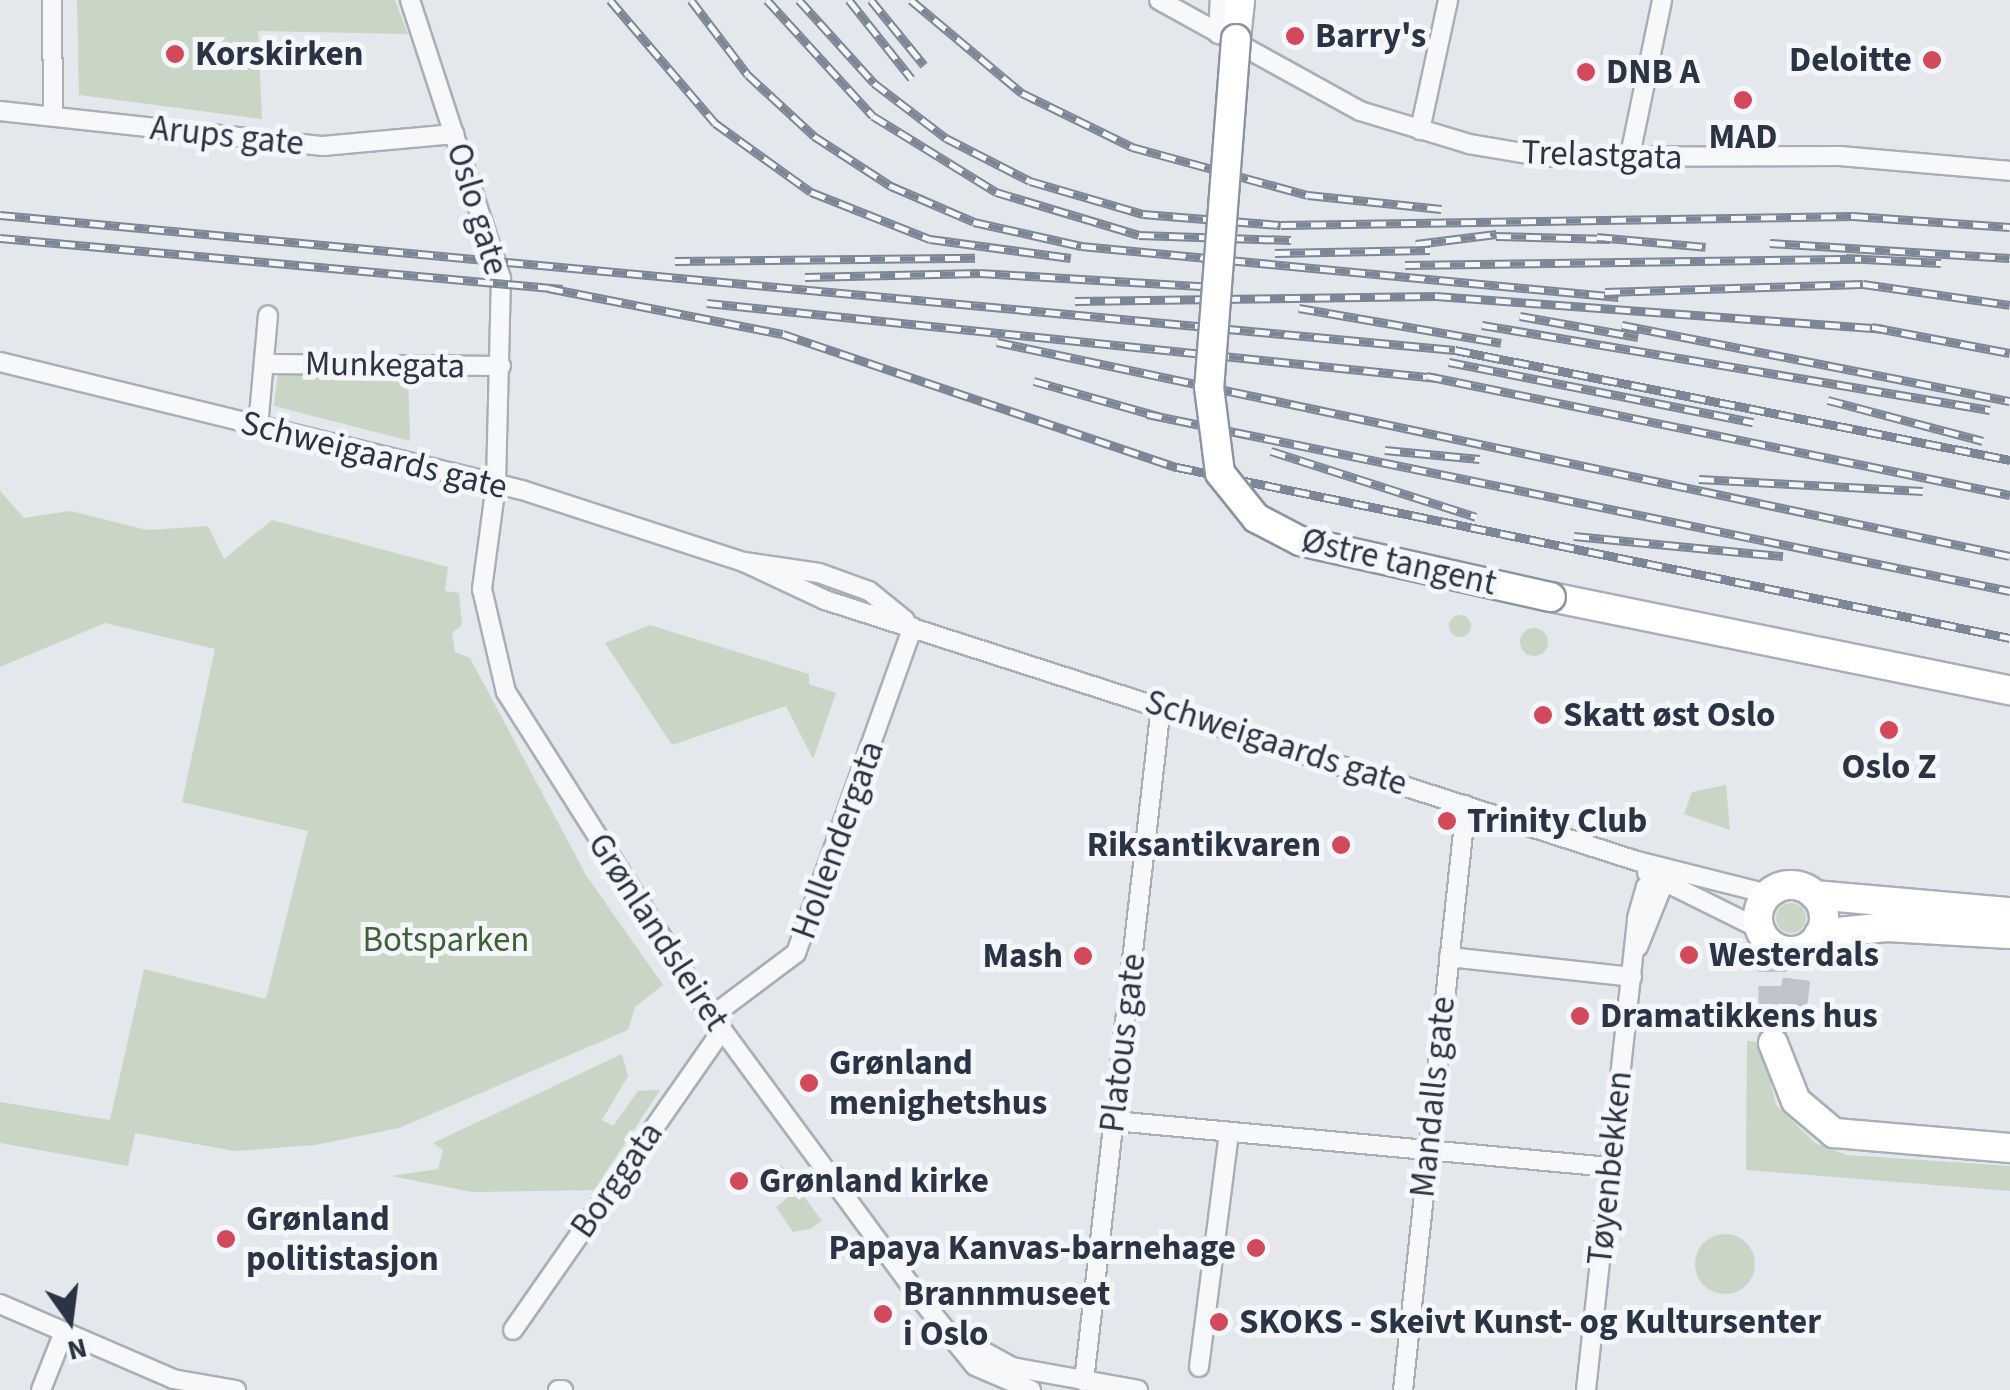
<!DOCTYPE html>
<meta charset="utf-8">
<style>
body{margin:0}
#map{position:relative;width:2010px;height:1390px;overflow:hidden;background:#e4e7ec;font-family:"Source Sans 3",sans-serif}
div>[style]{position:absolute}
.green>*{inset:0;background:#c9d6c5}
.round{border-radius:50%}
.highway-tunnel>*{height:28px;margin-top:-14px;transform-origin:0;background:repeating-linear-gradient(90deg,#bfc3cb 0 28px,transparent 0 42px)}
.roads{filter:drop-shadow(2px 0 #a9aeb7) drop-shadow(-2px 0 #a9aeb7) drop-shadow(0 2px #a9aeb7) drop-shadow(0 -2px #a9aeb7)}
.minor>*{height:18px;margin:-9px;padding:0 9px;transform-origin:9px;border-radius:9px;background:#f7f8fa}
.highway>*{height:28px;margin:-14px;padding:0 14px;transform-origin:14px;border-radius:14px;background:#fff}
.highway>.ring{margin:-14px;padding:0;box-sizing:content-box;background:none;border:28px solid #fff;border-radius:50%}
.rail>*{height:9px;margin-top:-4.5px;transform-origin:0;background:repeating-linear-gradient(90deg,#f4f6f9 0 15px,#7d8696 0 30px);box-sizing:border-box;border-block:2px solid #7d8696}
.bridges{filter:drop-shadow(2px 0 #8b94a3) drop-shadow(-2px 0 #8b94a3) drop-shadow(0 2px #8b94a3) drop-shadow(0 -2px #8b94a3)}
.highway-bridge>*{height:28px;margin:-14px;padding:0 14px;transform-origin:14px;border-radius:14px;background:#fff}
.dots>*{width:28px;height:28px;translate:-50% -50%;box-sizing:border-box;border:5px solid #f4f6f9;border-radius:50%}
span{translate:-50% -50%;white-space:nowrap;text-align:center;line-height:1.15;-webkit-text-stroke:10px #f4f6f9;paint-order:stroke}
.poi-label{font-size:35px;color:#2b3445;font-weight:700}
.left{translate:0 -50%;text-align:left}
.right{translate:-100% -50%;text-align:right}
.street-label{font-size:35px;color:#2b3445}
.park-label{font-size:35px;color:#3f6138}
.north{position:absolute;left:20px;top:1270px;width:100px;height:100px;-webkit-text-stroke:8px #f4f6f9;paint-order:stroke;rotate:166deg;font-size:28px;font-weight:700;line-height:40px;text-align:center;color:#2b3445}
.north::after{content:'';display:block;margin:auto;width:35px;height:45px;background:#2b3445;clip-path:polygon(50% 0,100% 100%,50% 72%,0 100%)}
</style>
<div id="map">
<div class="green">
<i style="clip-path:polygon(77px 0,395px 0,408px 34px,258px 31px,262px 119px,79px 95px)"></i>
<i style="clip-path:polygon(278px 372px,408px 373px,410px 441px,274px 406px)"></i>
<i style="clip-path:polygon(0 491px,24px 518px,70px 511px,147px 530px,208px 526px,224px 559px,272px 520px,448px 567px,445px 591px,459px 593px,462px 625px,452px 633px,455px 652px,470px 658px,586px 875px,663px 985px,635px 1007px,628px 1030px,399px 1128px,315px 1145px,235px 1151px,135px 1133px,128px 1166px,0 1143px,0 1102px,110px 1120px,144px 969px,266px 999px,308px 831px,182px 802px,215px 649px,105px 623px,0 667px)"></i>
<i class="round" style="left:1449px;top:615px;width:22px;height:22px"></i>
<i style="clip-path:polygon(650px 625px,809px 674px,809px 684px,836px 693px,813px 759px,786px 706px,672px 745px,605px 643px)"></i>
<i class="round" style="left:1520px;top:628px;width:28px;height:28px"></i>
<i style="clip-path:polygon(1726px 785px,1730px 830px,1684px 814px,1692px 792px)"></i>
<i class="round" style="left:1776px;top:903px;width:30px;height:30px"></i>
<i style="clip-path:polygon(1747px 1041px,1761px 1042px,1776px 1105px,1815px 1143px,1847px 1155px,2010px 1166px,2010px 1191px,1746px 1170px)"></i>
<i style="clip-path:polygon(622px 1054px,628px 1076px,602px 1120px,613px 1126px,638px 1091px,660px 1090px,594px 1190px,472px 1192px,391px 1176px,438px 1169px,443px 1150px,433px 1143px)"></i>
<i style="clip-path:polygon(781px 1165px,822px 1221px,810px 1229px,793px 1232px,776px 1207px,789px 1196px,769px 1173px)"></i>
<i class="round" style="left:1695px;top:1234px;width:60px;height:60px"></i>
</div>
<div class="highway-tunnel">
<i style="left:1772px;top:944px;width:99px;rotate:89.4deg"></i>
<i style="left:1793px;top:1007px;width:58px;rotate:-83.1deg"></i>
</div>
<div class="roads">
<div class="minor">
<i style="left:52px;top:0;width:116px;rotate:89.5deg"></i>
<i style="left:410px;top:0;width:293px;rotate:71.9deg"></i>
<i style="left:501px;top:278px;width:206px;rotate:91.4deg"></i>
<i style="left:496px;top:484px;width:106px;rotate:97.6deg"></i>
<i style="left:482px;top:589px;width:106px;rotate:76.9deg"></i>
<i style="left:506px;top:692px;width:384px;rotate:57.6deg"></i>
<i style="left:712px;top:1016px;width:355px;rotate:53.6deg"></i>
<i style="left:923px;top:1302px;width:82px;rotate:50.9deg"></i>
<i style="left:975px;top:1366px;width:61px;rotate:23.2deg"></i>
<i style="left:1159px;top:0;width:230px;rotate:28.9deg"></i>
<i style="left:1360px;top:111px;width:114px;rotate:16.8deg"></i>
<i style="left:1469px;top:144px;width:79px;rotate:9.5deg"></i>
<i style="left:1547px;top:157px;width:293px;rotate:-0.2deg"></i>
<i style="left:1840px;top:156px;width:171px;rotate:5deg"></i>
<i style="left:1218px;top:34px;width:34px;rotate:-87deg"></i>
<i style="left:0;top:111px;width:325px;rotate:6.2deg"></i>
<i style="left:323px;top:146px;width:132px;rotate:-5.2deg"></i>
<i style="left:1420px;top:130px;width:133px;rotate:-77.8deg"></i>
<i style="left:1629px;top:160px;width:163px;rotate:-78.3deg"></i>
<i style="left:0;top:362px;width:537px;rotate:13.78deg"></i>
<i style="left:522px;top:490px;width:233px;rotate:18deg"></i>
<i style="left:744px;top:562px;width:76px;rotate:8.3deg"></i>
<i style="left:819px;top:573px;width:53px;rotate:19.8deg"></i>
<i style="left:869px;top:591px;width:46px;rotate:38.9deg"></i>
<i style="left:269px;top:364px;width:232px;rotate:0.5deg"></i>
<i style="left:258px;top:427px;width:112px;rotate:-84.9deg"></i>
<i style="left:744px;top:562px;width:89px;rotate:25.1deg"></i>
<i style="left:825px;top:600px;width:853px;rotate:17.82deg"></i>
<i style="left:1637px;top:861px;width:135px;rotate:14.1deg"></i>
<i style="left:1647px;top:873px;width:126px;rotate:26.4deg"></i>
<i style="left:1638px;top:947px;width:72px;rotate:-68.1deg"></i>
<i style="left:1449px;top:957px;width:184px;rotate:6.2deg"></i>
<i style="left:712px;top:1016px;width:105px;rotate:-36.9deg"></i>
<i style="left:796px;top:953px;width:346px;rotate:-70.3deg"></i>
<i style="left:1114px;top:1121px;width:499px;rotate:5.3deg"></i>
<i style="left:0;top:1304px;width:189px;rotate:23.4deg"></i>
<i style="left:173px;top:1379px;width:64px;rotate:9.9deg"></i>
<i style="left:513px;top:1330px;width:366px;rotate:-55.1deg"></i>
<i style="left:950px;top:1333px;width:71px;rotate:28.7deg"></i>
<i style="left:1012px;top:1367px;width:128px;rotate:10.3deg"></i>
<i style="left:1199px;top:1367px;width:236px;rotate:-82.7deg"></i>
<i style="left:1084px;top:1381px;width:679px;rotate:-83.49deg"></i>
<i style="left:41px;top:1390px;width:62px;rotate:-68.4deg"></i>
<i style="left:558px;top:1390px;width:5px"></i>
<i style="left:1403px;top:1390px;width:588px;rotate:-83.85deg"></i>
<i style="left:1586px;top:1390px;width:475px;rotate:-83.8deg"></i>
<i style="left:1637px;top:918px;width:32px;rotate:-74deg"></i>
<i style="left:1646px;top:887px;width:26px;rotate:-43deg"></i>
</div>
<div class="highway">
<i style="left:1236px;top:39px;width:39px;rotate:-84deg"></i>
<i style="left:1551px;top:597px;width:468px;rotate:11.5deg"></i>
<i class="ring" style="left:1758px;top:885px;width:38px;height:38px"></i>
<i style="left:1814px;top:895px;width:197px;rotate:5deg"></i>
<i style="left:1819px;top:934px;width:68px;rotate:-5.9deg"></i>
<i style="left:1887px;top:927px;width:123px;rotate:3.3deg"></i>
<i style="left:1773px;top:1043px;width:62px;rotate:68.4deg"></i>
<i style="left:1796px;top:1101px;width:50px;rotate:40.1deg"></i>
<i style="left:1834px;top:1133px;width:177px;rotate:4.9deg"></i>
</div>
</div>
<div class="rail">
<i style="left:610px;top:0;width:162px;rotate:49.5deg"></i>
<i style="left:715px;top:123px;width:118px;rotate:35.7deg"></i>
<i style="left:811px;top:192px;width:128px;rotate:21.6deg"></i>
<i style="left:930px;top:239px;width:142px;rotate:7.7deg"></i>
<i style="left:691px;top:0;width:94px;rotate:52.8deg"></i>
<i style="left:748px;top:75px;width:90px;rotate:42.7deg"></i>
<i style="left:814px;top:136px;width:92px;rotate:33deg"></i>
<i style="left:891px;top:186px;width:90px;rotate:23.4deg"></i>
<i style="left:974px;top:222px;width:110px;rotate:12.6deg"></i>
<i style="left:1081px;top:246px;width:540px;rotate:5.42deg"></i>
<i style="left:767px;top:0;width:157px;rotate:47.6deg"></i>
<i style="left:873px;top:116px;width:145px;rotate:31.7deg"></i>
<i style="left:996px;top:192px;width:149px;rotate:16.7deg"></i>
<i style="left:1139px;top:235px;width:152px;rotate:1.9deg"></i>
<i style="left:799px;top:0;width:112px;rotate:47.9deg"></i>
<i style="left:874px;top:83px;width:91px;rotate:37.4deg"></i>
<i style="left:946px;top:138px;width:94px;rotate:27.1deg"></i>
<i style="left:1030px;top:181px;width:118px;rotate:16.3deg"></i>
<i style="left:1143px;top:214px;width:138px;rotate:4.6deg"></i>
<i style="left:1281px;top:225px;width:572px;rotate:-0.9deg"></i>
<i style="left:1853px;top:216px;width:157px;rotate:4deg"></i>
<i style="left:849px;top:0;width:100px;rotate:51.5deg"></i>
<i style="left:871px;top:0;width:84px;rotate:50.8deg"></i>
<i style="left:911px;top:0;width:145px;rotate:40deg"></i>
<i style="left:1022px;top:93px;width:123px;rotate:26.1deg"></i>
<i style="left:1132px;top:147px;width:182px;rotate:15.3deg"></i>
<i style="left:1308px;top:195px;width:134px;rotate:6deg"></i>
<i style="left:0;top:215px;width:1461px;rotate:5.3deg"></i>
<i style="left:1455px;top:350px;width:566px;rotate:11.21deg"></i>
<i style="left:1496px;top:236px;width:114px;rotate:1.5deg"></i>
<i style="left:1597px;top:237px;width:109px;rotate:5.2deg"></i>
<i style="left:0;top:238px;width:565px;rotate:5.18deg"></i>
<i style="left:1770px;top:243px;width:240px;rotate:3.6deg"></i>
<i style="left:1416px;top:244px;width:81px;rotate:-7.1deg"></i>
<i style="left:1275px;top:253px;width:155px;rotate:-1.1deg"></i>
<i style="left:1846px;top:258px;width:95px;rotate:3deg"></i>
<i style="left:675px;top:261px;width:300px;rotate:-0.6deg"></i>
<i style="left:1405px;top:265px;width:455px;rotate:-0.8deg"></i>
<i style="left:980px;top:273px;width:234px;rotate:3.4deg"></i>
<i style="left:805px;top:277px;width:175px;rotate:-1.3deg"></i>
<i style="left:548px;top:288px;width:239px;rotate:11.1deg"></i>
<i style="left:783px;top:334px;width:416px;rotate:18.7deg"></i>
<i style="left:1177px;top:467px;width:850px;rotate:11.6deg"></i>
<i style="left:1605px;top:292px;width:258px;rotate:-1.8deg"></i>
<i style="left:1863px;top:284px;width:148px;rotate:8.1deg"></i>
<i style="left:1075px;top:301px;width:361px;rotate:-0.8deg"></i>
<i style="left:1436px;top:296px;width:448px;rotate:4.2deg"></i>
<i style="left:707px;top:303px;width:734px;rotate:5.87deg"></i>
<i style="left:1299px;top:308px;width:205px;rotate:9.8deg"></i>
<i style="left:1520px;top:316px;width:120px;rotate:10.1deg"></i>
<i style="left:1482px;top:325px;width:515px;rotate:9.5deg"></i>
<i style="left:1622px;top:325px;width:395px;rotate:11.1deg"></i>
<i style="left:1872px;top:327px;width:140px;rotate:10.7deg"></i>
<i style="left:997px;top:342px;width:1035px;rotate:11.93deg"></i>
<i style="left:1449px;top:362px;width:310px;rotate:11.2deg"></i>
<i style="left:1427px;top:376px;width:595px;rotate:11.54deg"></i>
<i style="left:1034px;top:381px;width:132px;rotate:15.8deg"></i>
<i style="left:1828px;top:400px;width:160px;rotate:14.8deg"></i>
<i style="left:1147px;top:414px;width:881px;rotate:11.59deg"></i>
<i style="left:1385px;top:450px;width:95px;rotate:5.4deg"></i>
<i style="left:1271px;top:451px;width:215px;rotate:17.8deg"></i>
<i style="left:1699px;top:479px;width:224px;rotate:3.1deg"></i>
<i style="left:1574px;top:536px;width:210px;rotate:5.5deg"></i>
</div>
<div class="bridges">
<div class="highway-bridge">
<i style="left:1236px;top:39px;width:349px;rotate:94.4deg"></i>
<i style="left:1209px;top:387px;width:87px;rotate:82.7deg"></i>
<i style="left:1220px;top:473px;width:58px;rotate:51.3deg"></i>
<i style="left:1256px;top:518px;width:50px;rotate:27.6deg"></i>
<i style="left:1300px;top:541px;width:257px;rotate:12.6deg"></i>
</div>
</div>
<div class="dots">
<i style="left:1295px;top:36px;background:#d1495b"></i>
<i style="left:175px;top:54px;background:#d1495b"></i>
<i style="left:1932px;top:60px;background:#d1495b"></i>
<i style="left:1586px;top:72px;background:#d1495b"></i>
<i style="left:1743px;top:100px;background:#d1495b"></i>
<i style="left:1543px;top:715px;background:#d1495b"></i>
<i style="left:1889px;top:730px;background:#d1495b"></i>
<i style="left:1447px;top:821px;background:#d1495b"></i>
<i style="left:1341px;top:845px;background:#d1495b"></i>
<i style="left:1689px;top:955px;background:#d1495b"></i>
<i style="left:1083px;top:956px;background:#d1495b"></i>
<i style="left:1580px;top:1016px;background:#d1495b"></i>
<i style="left:809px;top:1083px;background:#d1495b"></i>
<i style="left:739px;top:1181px;background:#d1495b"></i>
<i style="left:226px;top:1239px;background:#d1495b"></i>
<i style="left:1256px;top:1248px;background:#d1495b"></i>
<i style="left:883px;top:1314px;background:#d1495b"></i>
<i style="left:1219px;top:1322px;background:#d1495b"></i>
</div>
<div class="poi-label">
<span class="left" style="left:1315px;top:36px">Barry's</span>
<span class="left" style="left:195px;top:54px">Korskirken</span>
<span class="right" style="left:1912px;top:60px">Deloitte</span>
<span class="left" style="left:1606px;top:72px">DNB A</span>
<span style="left:1743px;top:137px">MAD</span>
<span class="left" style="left:1563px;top:715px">Skatt øst Oslo</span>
<span style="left:1889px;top:767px">Oslo Z</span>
<span class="left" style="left:1467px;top:821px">Trinity Club</span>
<span class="right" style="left:1321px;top:845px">Riksantikvaren</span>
<span class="left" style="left:1709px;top:955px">Westerdals</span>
<span class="right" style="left:1063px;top:956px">Mash</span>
<span class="left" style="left:1600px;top:1016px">Dramatikkens hus</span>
<span class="left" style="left:829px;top:1083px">Grønland<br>menighetshus</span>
<span class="left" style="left:759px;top:1181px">Grønland kirke</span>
<span class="left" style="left:246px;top:1239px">Grønland<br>politistasjon</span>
<span class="right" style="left:1236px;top:1248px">Papaya Kanvas-barnehage</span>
<span class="left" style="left:903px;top:1314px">Brannmuseet<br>i Oslo</span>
<span class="left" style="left:1239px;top:1322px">SKOKS - Skeivt Kunst- og Kultursenter</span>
</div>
<div class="street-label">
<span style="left:227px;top:136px;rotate:6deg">Arups gate</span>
<span style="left:1602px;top:155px;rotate:2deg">Trelastgata</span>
<span style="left:477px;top:209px;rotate:73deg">Oslo gate</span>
<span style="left:385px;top:365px;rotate:1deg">Munkegata</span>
<span style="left:374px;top:455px;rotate:14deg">Schweigaards gate</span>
<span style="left:1399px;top:562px;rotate:13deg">Østre tangent</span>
<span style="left:1276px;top:743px;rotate:18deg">Schweigaards gate</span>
<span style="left:838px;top:840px;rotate:-70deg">Hollendergata</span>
<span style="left:658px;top:932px;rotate:57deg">Grønlandsleiret</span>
<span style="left:1123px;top:1043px;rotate:-83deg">Platous gate</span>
<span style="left:1433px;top:1097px;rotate:-84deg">Mandalls gate</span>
<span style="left:1610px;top:1168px;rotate:-84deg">Tøyenbekken</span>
<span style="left:617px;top:1180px;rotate:-55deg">Borggata</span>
</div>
<div class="park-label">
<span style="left:446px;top:940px">Botsparken</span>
</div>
<div class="north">N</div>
</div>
